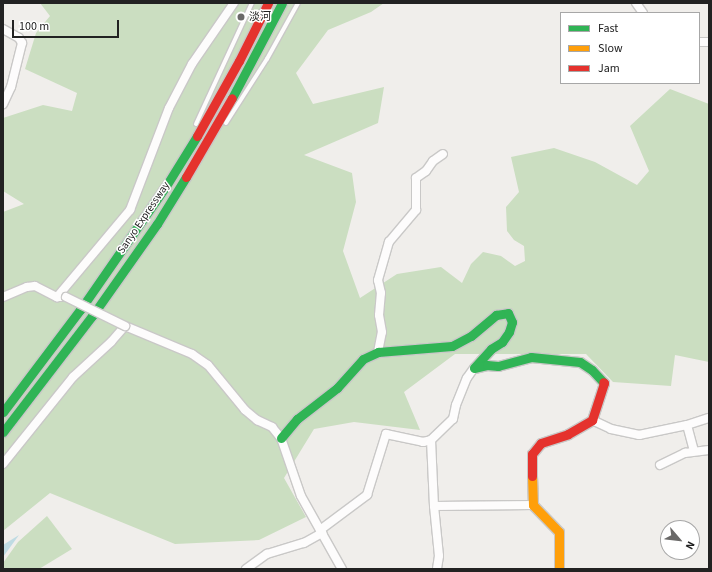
<!DOCTYPE html>
<meta charset="utf-8">
<style>
body{margin:0}
#map{position:relative;width:712px;height:572px;overflow:hidden;background:#f0eeeb;font-family:"Source Sans 3","Noto Sans JP",sans-serif}
div>[style]{position:absolute}
.forest>*{inset:0;background:#cbdec1}
.water>*{inset:0;background:#bfdbe3}
.roads{filter:drop-shadow(1px 0 #c9c8c7) drop-shadow(-1px 0 #c9c8c7) drop-shadow(0 1px #c9c8c7) drop-shadow(0 -1px #c9c8c7)}
.lane>*{height:4px;margin:-2px;padding:0 2px;transform-origin:2px;border-radius:2px;background:#fdfcfc}
.street>*{height:8px;margin:-4px;padding:0 4px;transform-origin:4px;border-radius:4px;background:#fdfcfc}
.fast>*{height:9px;margin:-4.5px;padding:0 4.5px;transform-origin:4.5px;border-radius:4.5px;background:#30b455}
.slow>*{height:9px;margin:-4.5px;padding:0 4.5px;transform-origin:4.5px;border-radius:4.5px;background:#ff9f0a}
.jam>*{height:9px;margin:-4.5px;padding:0 4.5px;transform-origin:4.5px;border-radius:4.5px;background:#e5322d}
.bridges{filter:drop-shadow(1px 0 #c9c8c7) drop-shadow(-1px 0 #c9c8c7) drop-shadow(0 1px #c9c8c7) drop-shadow(0 -1px #c9c8c7)}
.street-bridge>*{height:8px;margin:-4px;padding:0 4px;transform-origin:4px;border-radius:4px;background:#fdfcfc}
.dots>*{width:11px;height:11px;translate:-50% -50%;box-sizing:border-box;border:2px solid #fff;border-radius:50%}
span{translate:-50% -50%;white-space:nowrap;text-align:center;line-height:1.15;-webkit-text-stroke:3px #fff;paint-order:stroke}
.poi-label{font-size:11px;color:#222}
.left{translate:0 -50%;text-align:left}
.street-label{font-size:11px;color:#222}
.frame{position:absolute;inset:0;border:4px solid #222;pointer-events:none}
.legend{position:absolute;left:560px;top:12px;width:140px;height:72px;box-sizing:border-box;background:#fff;border:1px solid #a7a7a7;margin:0;padding:5px 7px;list-style:none;font-size:12px;color:#222}
.legend li{display:flex;align-items:center;gap:8px;height:20px}
.legend b{width:20px;border:1px solid #a7a7a7}
.north{position:absolute;left:660px;top:520px;width:40px;height:40px;box-sizing:border-box;background:#fff;border:1px solid #a7a7a7;border-radius:50%;rotate:118deg;font-size:11px;font-weight:700;line-height:16px;text-align:center;color:#222}
.north::after{content:'';display:block;margin:auto;width:14px;height:18px;background:#6a6968;clip-path:polygon(50% 0,100% 100%,50% 72%,0 100%)}
.scale{position:absolute;left:12px;top:20px;width:107px;height:18px;box-sizing:border-box;border:2px solid #222;border-top:0;padding-left:5px;font-size:12px;line-height:14px;white-space:nowrap;color:#222;-webkit-text-stroke:3px #fff;paint-order:stroke}
</style>
<div id="map">
<div class="forest">
<i style="clip-path:polygon(40px 3px,384px 3px,371px 12px,328px 30px,296px 73px,313px 104px,384px 87px,378px 123px,304px 155px,352px 173px,356px 202px,343px 251px,360px 298px,397px 274px,441px 267px,462px 283px,471px 264px,483px 252px,501px 256px,515px 266px,525px 261px,524px 246px,514px 240px,507px 231px,506px 207px,519px 192px,511px 157px,554px 148px,595px 162px,637px 185px,649px 171px,630px 126px,670px 89px,709px 104px,709px 362px,675px 355px,671px 386px,613px 382px,586px 354px,455px 354px,404px 392px,420px 430px,354px 422px,314px 429px,284px 478px,306px 517px,259px 540px,175px 544px,50px 493px,3px 531px,3px 212px,24px 204px,3px 191px,3px 118px,43px 105px,72px 111px,77px 93px,25px 69px,36px 33px,50px 16px)"></i>
<i style="clip-path:polygon(47px 516px,72px 549px,39px 569px,3px 569px,3px 563px,18px 542px)"></i>
</div>
<div class="water">
<i style="clip-path:polygon(19px 535px,3px 557px,3px 545px)"></i>
</div>
<div class="roads">
<div class="lane">
<i style="left:226px;top:123px;width:76px;rotate:-57.4deg"></i>
<i style="left:267px;top:59px;width:64px;rotate:-61deg"></i>
<i style="left:196px;top:124px;width:133px;rotate:-65.2deg"></i>
</div>
<div class="street">
<i style="left:636px;top:3px;width:12px;rotate:55deg"></i>
<i style="left:3px;top:29px;width:18px;rotate:29deg"></i>
<i style="left:19px;top:38px;width:6px;rotate:59deg"></i>
<i style="left:22px;top:43px;width:45px;rotate:104deg"></i>
<i style="left:11px;top:87px;width:19px;rotate:115deg"></i>
<i style="left:699px;top:42px;width:10px"></i>
<i style="left:3px;top:297px;width:26px;rotate:-23deg"></i>
<i style="left:27px;top:287px;width:8px;rotate:-7deg"></i>
<i style="left:35px;top:286px;width:25px;rotate:27deg"></i>
<i style="left:57px;top:297px;width:5px"></i>
<i style="left:57px;top:297px;width:114px;rotate:-50deg"></i>
<i style="left:130px;top:210px;width:109px;rotate:-69.1deg"></i>
<i style="left:169px;top:108px;width:50px;rotate:-62.4deg"></i>
<i style="left:192px;top:64px;width:74px;rotate:-55.5deg"></i>
<i style="left:378px;top:352px;width:20px;rotate:-79deg"></i>
<i style="left:382px;top:332px;width:17px;rotate:-100deg"></i>
<i style="left:379px;top:315px;width:22px;rotate:-85deg"></i>
<i style="left:381px;top:293px;width:13px;rotate:-103deg"></i>
<i style="left:378px;top:280px;width:40px;rotate:-74deg"></i>
<i style="left:389px;top:242px;width:42px;rotate:-49.8deg"></i>
<i style="left:416px;top:210px;width:32px;rotate:-90deg"></i>
<i style="left:416px;top:178px;width:12px;rotate:-35deg"></i>
<i style="left:426px;top:171px;width:12px;rotate:-55deg"></i>
<i style="left:433px;top:161px;width:12px;rotate:-35deg"></i>
<i style="left:592px;top:420px;width:21px;rotate:25deg"></i>
<i style="left:611px;top:429px;width:29px;rotate:12deg"></i>
<i style="left:639px;top:435px;width:49px;rotate:-11.8deg"></i>
<i style="left:687px;top:425px;width:23px;rotate:-18deg"></i>
<i style="left:687px;top:425px;width:27px;rotate:75deg"></i>
<i style="left:431px;top:440px;width:66px;rotate:87.4deg"></i>
<i style="left:434px;top:506px;width:50px;rotate:84.3deg"></i>
<i style="left:439px;top:556px;width:13px;rotate:99deg"></i>
<i style="left:3px;top:464px;width:112px;rotate:-51.2deg"></i>
<i style="left:73px;top:377px;width:52px;rotate:-42.6deg"></i>
<i style="left:111px;top:342px;width:21px;rotate:-49deg"></i>
<i style="left:125px;top:326px;width:73px;rotate:22.7deg"></i>
<i style="left:192px;top:354px;width:19px;rotate:35deg"></i>
<i style="left:208px;top:365px;width:58px;rotate:50.6deg"></i>
<i style="left:245px;top:410px;width:16px;rotate:40deg"></i>
<i style="left:257px;top:420px;width:17px;rotate:25deg"></i>
<i style="left:272px;top:427px;width:14px;rotate:51deg"></i>
<i style="left:281px;top:438px;width:61px;rotate:71deg"></i>
<i style="left:301px;top:496px;width:84px;rotate:60.7deg"></i>
<i style="left:660px;top:465px;width:28px;rotate:-26deg"></i>
<i style="left:685px;top:453px;width:24px;rotate:-7deg"></i>
<i style="left:434px;top:506px;width:99px;rotate:-0.6deg"></i>
<i style="left:320px;top:530px;width:59px;rotate:-36.7deg"></i>
<i style="left:367px;top:495px;width:64px;rotate:-72.7deg"></i>
<i style="left:386px;top:434px;width:38px;rotate:12deg"></i>
<i style="left:423px;top:442px;width:8px;rotate:-14deg"></i>
<i style="left:431px;top:440px;width:30px;rotate:-44deg"></i>
<i style="left:453px;top:419px;width:14px;rotate:-78deg"></i>
<i style="left:456px;top:405px;width:29px;rotate:-68deg"></i>
<i style="left:467px;top:378px;width:12px;rotate:-55deg"></i>
<i style="left:246px;top:569px;width:26px;rotate:-36deg"></i>
<i style="left:267px;top:554px;width:39px;rotate:-17deg"></i>
<i style="left:304px;top:543px;width:21px;rotate:-29deg"></i>
</div>
<div class="fast">
<i style="left:232px;top:98px;width:107px;rotate:-62.2deg"></i>
<i style="left:3px;top:412px;width:128px;rotate:-53deg"></i>
<i style="left:80px;top:310px;width:151px;rotate:-55.3deg"></i>
<i style="left:166px;top:186px;width:59px;rotate:-58.2deg"></i>
<i style="left:3px;top:432px;width:146px;rotate:-52.5deg"></i>
<i style="left:92px;top:316px;width:113px;rotate:-54.8deg"></i>
<i style="left:157px;top:224px;width:55px;rotate:-58.3deg"></i>
<i style="left:281px;top:438px;width:25px;rotate:-50deg"></i>
<i style="left:297px;top:419px;width:51px;rotate:-37.8deg"></i>
<i style="left:337px;top:388px;width:39px;rotate:-48deg"></i>
<i style="left:363px;top:359px;width:17px;rotate:-25deg"></i>
<i style="left:378px;top:352px;width:74px;rotate:-4.6deg"></i>
<i style="left:452px;top:346px;width:21px;rotate:-28deg"></i>
<i style="left:471px;top:336px;width:33px;rotate:-40deg"></i>
<i style="left:496px;top:315px;width:12px;rotate:-9deg"></i>
<i style="left:508px;top:313px;width:10px;rotate:66deg"></i>
<i style="left:512px;top:322px;width:10px;rotate:107deg"></i>
<i style="left:509px;top:332px;width:12px;rotate:125deg"></i>
<i style="left:502px;top:342px;width:13px;rotate:148deg"></i>
<i style="left:491px;top:349px;width:25px;rotate:132deg"></i>
<i style="left:474px;top:368px;width:13px;rotate:-13deg"></i>
<i style="left:487px;top:365px;width:11px;rotate:5deg"></i>
<i style="left:498px;top:366px;width:34px;rotate:-15deg"></i>
<i style="left:531px;top:357px;width:49px;rotate:5.8deg"></i>
<i style="left:580px;top:362px;width:14px;rotate:34deg"></i>
<i style="left:592px;top:370px;width:16px;rotate:47deg"></i>
</div>
<div class="slow">
<i style="left:532px;top:476px;width:29px;rotate:88deg"></i>
<i style="left:533px;top:505px;width:37px;rotate:46deg"></i>
<i style="left:559px;top:532px;width:37px;rotate:90deg"></i>
</div>
<div class="jam">
<i style="left:197px;top:136px;width:86px;rotate:-60.8deg"></i>
<i style="left:239px;top:61px;width:65px;rotate:-63.4deg"></i>
<i style="left:186px;top:177px;width:91px;rotate:-59.8deg"></i>
<i style="left:532px;top:476px;width:22px;rotate:-90deg"></i>
<i style="left:532px;top:454px;width:14px;rotate:-51deg"></i>
<i style="left:541px;top:443px;width:28px;rotate:-18deg"></i>
<i style="left:568px;top:434px;width:28px;rotate:-30deg"></i>
<i style="left:592px;top:420px;width:39px;rotate:-72deg"></i>
<i style="left:604px;top:383px;width:1px;rotate:-135deg"></i>
</div>
</div>
<div class="bridges">
<div class="street-bridge">
<i style="left:66px;top:297px;width:66px;rotate:26.2deg"></i>
</div>
</div>
<div class="dots">
<i style="left:241px;top:17px;background:#6a6968"></i>
</div>
<div class="poi-label">
<span class="left" style="left:249px;top:17px">淡河</span>
</div>
<div class="street-label">
<span style="left:144px;top:218px;rotate:-56deg">Sanyo Expressway</span>
</div>
<div class="frame"></div>
<ul class="legend">
<li><b style="height:5px;background:#30b455"></b>Fast</li>
<li><b style="height:5px;background:#ff9f0a"></b>Slow</li>
<li><b style="height:5px;background:#e5322d"></b>Jam</li>
</ul>
<div class="north">N</div>
<div class="scale">100 m</div>
</div>
